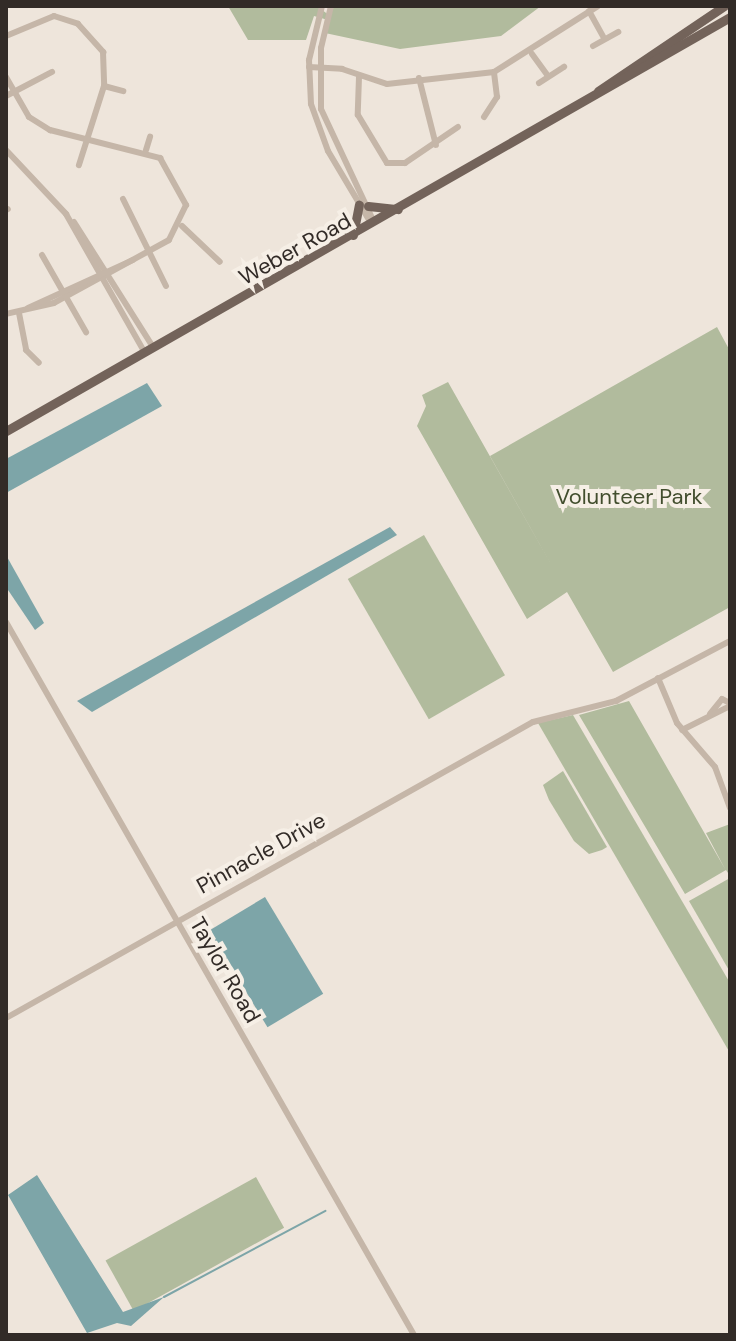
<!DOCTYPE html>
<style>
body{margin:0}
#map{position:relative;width:736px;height:1341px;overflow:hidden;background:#eee5db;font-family:"DM Sans",sans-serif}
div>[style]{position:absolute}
.green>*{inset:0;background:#b1bb9d;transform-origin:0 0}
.water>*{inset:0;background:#7da5a8;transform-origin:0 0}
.stream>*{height:2px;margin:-1px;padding:0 1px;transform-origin:1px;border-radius:1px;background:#7da5a8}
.minor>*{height:6px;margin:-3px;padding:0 3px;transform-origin:3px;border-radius:3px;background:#c5b6a8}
.major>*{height:9px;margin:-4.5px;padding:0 4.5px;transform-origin:4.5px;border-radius:4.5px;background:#73635a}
span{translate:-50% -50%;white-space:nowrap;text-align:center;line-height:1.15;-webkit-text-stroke:8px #f6efe6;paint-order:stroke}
.street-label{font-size:22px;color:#322b27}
.park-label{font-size:22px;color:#424e2e}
.frame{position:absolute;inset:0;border:8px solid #322b27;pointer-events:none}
</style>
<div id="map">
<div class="green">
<i style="clip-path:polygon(228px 6px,317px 6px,330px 16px,334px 6px,541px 6px,501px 36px,400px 49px,325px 33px,328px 20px,314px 16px,306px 40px,248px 40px)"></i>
<i style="clip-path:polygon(717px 327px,730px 351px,730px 607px,613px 672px,567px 592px,527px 619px,417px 426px,426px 406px,422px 395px,448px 382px,561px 582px,490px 456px)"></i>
<i style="left:424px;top:535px;width:162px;height:88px;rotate:60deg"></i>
<i style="clip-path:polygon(629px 701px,725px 869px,706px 833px,730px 824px,730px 876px,726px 870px,685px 894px,579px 715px)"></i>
<i style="clip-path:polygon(573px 715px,730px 983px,730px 1053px,538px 723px)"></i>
<i style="clip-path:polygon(563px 771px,607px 847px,602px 850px,589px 854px,574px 841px,549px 800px,543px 785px)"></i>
<i style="clip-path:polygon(730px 878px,730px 972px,689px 901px)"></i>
<i style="left:256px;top:1177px;width:58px;height:172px;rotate:61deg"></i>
</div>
<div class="water">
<i style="clip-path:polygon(147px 383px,162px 406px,6px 493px,6px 459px)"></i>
<i style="clip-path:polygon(390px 527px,397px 535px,92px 712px,77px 701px)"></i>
<i style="clip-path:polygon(6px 555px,44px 623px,35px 630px,6px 587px)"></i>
<i style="left:265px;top:897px;width:113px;height:65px;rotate:59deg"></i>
<i style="clip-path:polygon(37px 1175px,123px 1312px,164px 1297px,131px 1326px,117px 1323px,87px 1333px,8px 1195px)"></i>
</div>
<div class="stream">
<i style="left:164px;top:1297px;width:183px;rotate:-28.1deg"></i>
</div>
<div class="minor">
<i style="left:322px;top:6px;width:56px;rotate:103.5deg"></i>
<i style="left:309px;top:60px;width:44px;rotate:87.4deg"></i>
<i style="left:311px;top:104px;width:50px;rotate:70.1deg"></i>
<i style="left:328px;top:151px;width:84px;rotate:59.2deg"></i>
<i style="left:331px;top:6px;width:43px;rotate:103.4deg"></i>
<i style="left:321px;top:48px;width:61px;rotate:90deg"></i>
<i style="left:321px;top:109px;width:125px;rotate:64.9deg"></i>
<i style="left:589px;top:11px;width:29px;rotate:61deg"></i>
<i style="left:6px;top:36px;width:52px;rotate:-22.6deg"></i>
<i style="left:54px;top:16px;width:25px;rotate:18deg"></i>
<i style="left:78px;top:24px;width:38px;rotate:48deg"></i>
<i style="left:103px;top:52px;width:34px;rotate:88deg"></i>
<i style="left:104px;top:86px;width:83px;rotate:107.6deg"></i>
<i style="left:593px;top:46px;width:29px;rotate:-29deg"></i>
<i style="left:532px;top:54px;width:26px;rotate:54deg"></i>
<i style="left:309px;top:67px;width:33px;rotate:3deg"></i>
<i style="left:342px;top:69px;width:47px;rotate:18.4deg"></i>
<i style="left:387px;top:84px;width:108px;rotate:-6.4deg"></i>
<i style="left:494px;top:72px;width:123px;rotate:-32.4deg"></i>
<i style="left:6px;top:77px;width:46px;rotate:60.1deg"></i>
<i style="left:29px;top:117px;width:25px;rotate:32deg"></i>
<i style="left:50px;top:130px;width:114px;rotate:14.3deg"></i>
<i style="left:160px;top:158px;width:54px;rotate:61deg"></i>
<i style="left:186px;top:205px;width:39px;rotate:116deg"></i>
<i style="left:169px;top:240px;width:131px;rotate:151.3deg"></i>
<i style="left:54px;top:303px;width:49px;rotate:167.1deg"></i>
<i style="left:359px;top:77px;width:38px;rotate:92deg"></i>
<i style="left:358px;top:115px;width:56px;rotate:58.9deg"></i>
<i style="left:387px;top:163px;width:18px"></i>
<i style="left:405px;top:163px;width:64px;rotate:-34.2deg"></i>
<i style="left:419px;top:78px;width:69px;rotate:75.8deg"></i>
<i style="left:539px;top:83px;width:30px;rotate:-33deg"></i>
<i style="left:104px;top:86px;width:20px;rotate:15deg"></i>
<i style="left:6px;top:96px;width:52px;rotate:-27.6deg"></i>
<i style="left:484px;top:117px;width:24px;rotate:-57deg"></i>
<i style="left:497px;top:97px;width:25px;rotate:-97deg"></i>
<i style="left:6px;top:150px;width:88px;rotate:46.8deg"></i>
<i style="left:66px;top:214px;width:160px;rotate:60.4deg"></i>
<i style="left:146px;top:150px;width:14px;rotate:-73deg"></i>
<i style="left:123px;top:199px;width:97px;rotate:63.7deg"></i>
<i style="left:6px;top:210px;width:2px;rotate:-27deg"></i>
<i style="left:74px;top:222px;width:148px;rotate:57.7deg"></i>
<i style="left:182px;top:226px;width:52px;rotate:43.5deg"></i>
<i style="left:42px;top:255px;width:89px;rotate:60.3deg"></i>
<i style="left:28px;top:308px;width:115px;rotate:-24.6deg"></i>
<i style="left:19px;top:313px;width:38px;rotate:79deg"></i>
<i style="left:26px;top:350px;width:18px;rotate:45deg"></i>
<i style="left:6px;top:622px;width:821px;rotate:60.22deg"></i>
<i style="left:658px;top:678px;width:49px;rotate:67.1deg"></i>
<i style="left:677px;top:723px;width:58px;rotate:49.2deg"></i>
<i style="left:715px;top:767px;width:44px;rotate:69.9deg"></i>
<i style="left:710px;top:714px;width:19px;rotate:-51deg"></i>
<i style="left:722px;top:699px;width:9px;rotate:27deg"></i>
<i style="left:682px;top:730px;width:54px;rotate:-26.6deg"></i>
<i style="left:6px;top:1018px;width:604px;rotate:-29.32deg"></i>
<i style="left:533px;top:722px;width:86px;rotate:-14.2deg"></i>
<i style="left:616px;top:701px;width:129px;rotate:-27.8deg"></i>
</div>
<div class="major">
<i style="left:598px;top:91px;width:152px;rotate:-34deg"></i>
<i style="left:368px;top:206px;width:30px;rotate:6deg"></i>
<i style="left:353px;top:235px;width:31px;rotate:-79deg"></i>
<i style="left:6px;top:431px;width:834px;rotate:-29.76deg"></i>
</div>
<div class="street-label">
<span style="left:295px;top:249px;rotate:-29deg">Weber Road</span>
<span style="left:261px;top:853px;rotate:-29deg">Pinnacle Drive</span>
<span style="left:225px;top:970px;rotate:60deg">Taylor Road</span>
</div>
<div class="park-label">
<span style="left:629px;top:497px">Volunteer Park</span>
</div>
<div class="frame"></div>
</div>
